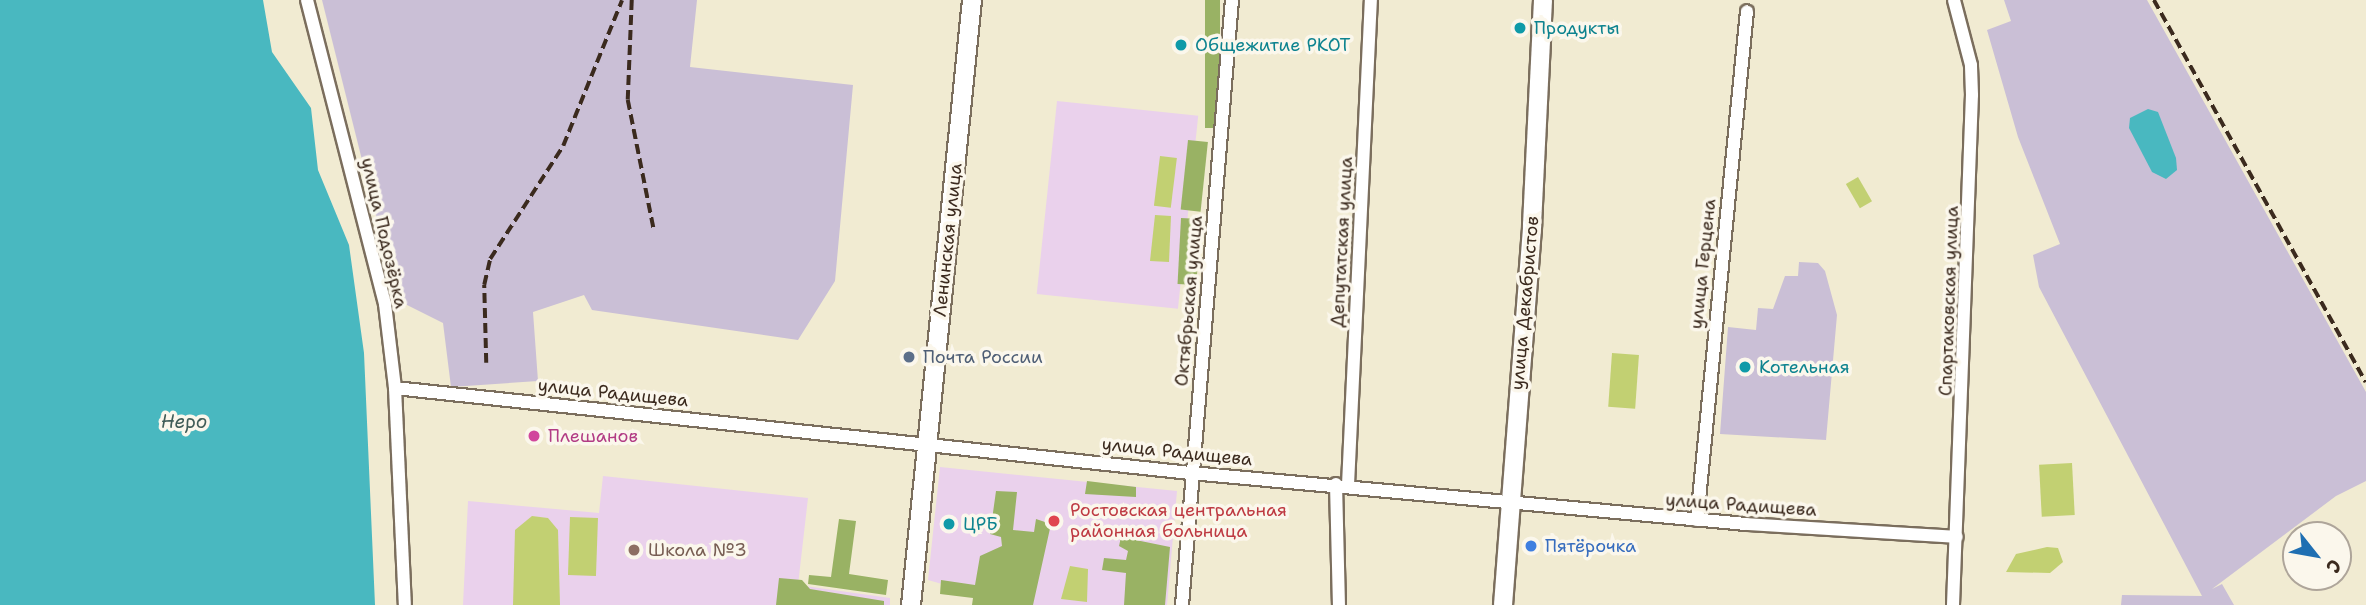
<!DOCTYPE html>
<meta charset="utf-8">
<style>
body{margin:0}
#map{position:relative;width:2366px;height:605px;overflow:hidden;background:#f1ebd2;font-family:"Shantell Sans",sans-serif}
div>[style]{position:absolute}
.built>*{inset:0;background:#ead1ec;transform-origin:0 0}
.industrial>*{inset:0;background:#cabfd6}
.green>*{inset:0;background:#c2d072;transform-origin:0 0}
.forest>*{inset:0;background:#99b264;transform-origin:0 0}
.water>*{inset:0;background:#49b8c0}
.roads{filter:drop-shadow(2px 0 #7b6e5d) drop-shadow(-2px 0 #7b6e5d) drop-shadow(0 2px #7b6e5d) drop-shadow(0 -2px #7b6e5d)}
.street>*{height:12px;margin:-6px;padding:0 6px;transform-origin:6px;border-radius:6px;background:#fff}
.secondary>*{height:18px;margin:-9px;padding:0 9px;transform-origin:9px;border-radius:9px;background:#fff}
.rail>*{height:3.5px;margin-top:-1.75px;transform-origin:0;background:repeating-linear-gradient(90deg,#3b2a1e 0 10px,transparent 0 15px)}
.dots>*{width:19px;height:19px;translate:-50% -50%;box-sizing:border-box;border:4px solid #fbf7ec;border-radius:50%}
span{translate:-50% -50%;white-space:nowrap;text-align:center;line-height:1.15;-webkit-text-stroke:7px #fbf7ec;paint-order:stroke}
.culture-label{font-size:18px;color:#0d838f}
.left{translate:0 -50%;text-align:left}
.street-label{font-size:18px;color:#3b2a1e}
.service-label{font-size:18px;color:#4e5e75}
.hotel-label{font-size:18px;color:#b23c85}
.health-label{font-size:18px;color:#be3a42}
.shop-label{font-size:18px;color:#366cbe}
.education-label{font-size:18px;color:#785e54}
.water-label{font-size:19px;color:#405c57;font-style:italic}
.north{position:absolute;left:2282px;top:521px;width:70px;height:70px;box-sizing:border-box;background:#fbf7ec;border:2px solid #aea59a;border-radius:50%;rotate:121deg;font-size:19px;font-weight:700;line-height:28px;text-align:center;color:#3b2a1e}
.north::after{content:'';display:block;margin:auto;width:24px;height:32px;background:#1f6fb2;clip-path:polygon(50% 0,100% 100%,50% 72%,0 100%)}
</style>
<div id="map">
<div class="built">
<i style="left:1057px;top:101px;width:142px;height:194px;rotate:6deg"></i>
<i style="clip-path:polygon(940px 467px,1177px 491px,1167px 605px,1015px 605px,928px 580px)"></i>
<i style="clip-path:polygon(603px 476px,808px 498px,798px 585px,890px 598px,890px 605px,463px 605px,468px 501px,599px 513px)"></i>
</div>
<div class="industrial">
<i style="clip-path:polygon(322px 0,697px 0,690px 67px,853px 85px,835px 281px,798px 340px,592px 310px,584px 295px,533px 312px,538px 381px,451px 387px,443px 323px,397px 300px)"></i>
<i style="clip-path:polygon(2004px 0,2147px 0,2366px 392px,2366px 481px,2336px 496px,2212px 589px,2222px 584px,2234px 605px,2121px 605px,2122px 595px,2202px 596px,2039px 287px,2033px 255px,2060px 244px,2018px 137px,1987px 30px,2011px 21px)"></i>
<i style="clip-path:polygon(1799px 262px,1818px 263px,1825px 271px,1837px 315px,1826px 440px,1720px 434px,1728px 327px,1756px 330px,1758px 308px,1773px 309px,1785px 276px,1798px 276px)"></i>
</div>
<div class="green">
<i style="left:1160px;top:156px;width:17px;height:50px;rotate:7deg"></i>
<i style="left:1858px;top:177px;width:28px;height:14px;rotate:60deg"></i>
<i style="clip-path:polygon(1155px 215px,1171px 216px,1169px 262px,1150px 261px)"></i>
<i style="left:1612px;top:353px;width:27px;height:54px;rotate:4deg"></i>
<i style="left:2072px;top:463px;width:52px;height:33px;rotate:87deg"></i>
<i style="clip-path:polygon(532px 516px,548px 518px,558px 530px,560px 605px,513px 605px,515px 530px)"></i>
<i style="left:570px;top:517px;width:28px;height:58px;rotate:2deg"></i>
<i style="clip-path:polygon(2047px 547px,2058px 548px,2063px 562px,2050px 573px,2006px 572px,2016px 554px)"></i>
<i style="clip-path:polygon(1070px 566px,1088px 569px,1087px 602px,1061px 599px)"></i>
</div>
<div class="forest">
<i style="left:1205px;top:0;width:15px;height:128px"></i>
<i style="left:1188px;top:140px;width:20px;height:70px;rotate:6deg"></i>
<i style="left:1181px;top:218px;width:19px;height:66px;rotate:3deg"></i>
<i style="clip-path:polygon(1087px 481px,1136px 487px,1136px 497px,1085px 494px)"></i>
<i style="clip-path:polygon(996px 491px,1017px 492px,1013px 530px,1034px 532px,1036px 519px,1051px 524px,1033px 605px,972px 605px,973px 598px,940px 594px,941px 580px,975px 585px,980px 556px,1002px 546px,1001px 537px,990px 534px)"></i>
<i style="clip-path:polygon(839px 519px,856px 521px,849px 574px,888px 580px,886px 595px,808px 584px,809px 575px,831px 577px)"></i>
<i style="clip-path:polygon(1121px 537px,1170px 547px,1165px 605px,1124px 605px,1126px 573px,1102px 570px,1104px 558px,1126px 560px,1128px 551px,1119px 546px)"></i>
<i style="clip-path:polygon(779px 578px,802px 580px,810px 589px,884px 601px,884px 605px,776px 605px)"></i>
</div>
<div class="water">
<i style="clip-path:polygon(0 0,263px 0,272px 52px,311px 108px,318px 170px,349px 245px,364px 353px,375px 605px,0 605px)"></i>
<i style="clip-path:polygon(2148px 109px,2158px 112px,2176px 158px,2177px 170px,2166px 179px,2152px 172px,2129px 128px,2130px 118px)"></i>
</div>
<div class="roads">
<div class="street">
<i style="left:307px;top:0;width:314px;rotate:75.6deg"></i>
<i style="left:385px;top:304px;width:85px;rotate:83.2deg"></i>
<i style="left:395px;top:388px;width:217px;rotate:87.4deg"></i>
<i style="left:395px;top:388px;width:801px;rotate:6.1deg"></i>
<i style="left:1191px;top:473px;width:557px;rotate:5.25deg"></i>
<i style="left:1746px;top:524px;width:211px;rotate:3.5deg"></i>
<i style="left:1336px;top:484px;width:121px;rotate:88.6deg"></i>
<i style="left:1348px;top:485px;width:486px;rotate:-87.3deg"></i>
<i style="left:1697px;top:520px;width:511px;rotate:-84.39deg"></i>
<i style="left:1182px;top:605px;width:607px;rotate:-85.28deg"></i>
<i style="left:1953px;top:605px;width:510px;rotate:-87.87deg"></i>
<i style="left:1972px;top:95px;width:30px;rotate:-92deg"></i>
<i style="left:1971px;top:65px;width:67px;rotate:-104.7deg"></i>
</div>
<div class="secondary">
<i style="left:911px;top:605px;width:608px;rotate:-84.24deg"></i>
<i style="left:1503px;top:605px;width:381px;rotate:-85.6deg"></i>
<i style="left:1532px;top:225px;width:225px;rotate:-87.2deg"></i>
</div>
</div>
<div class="rail">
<i style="left:632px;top:0;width:100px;rotate:92.3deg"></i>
<i style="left:628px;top:100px;width:133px;rotate:78.7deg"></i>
<i style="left:2154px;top:0;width:437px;rotate:61deg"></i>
<i style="left:486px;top:363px;width:78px;rotate:-91.5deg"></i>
<i style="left:484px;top:285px;width:27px;rotate:-77deg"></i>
<i style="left:490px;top:259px;width:135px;rotate:-57.1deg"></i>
<i style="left:563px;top:146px;width:157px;rotate:-68deg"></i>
</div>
<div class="dots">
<i style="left:1520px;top:28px;background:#0f9aa8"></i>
<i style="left:1181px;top:45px;background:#0f9aa8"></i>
<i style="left:909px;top:357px;background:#5c6f8a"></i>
<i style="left:1745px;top:367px;background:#0f9aa8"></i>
<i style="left:534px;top:436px;background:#d1479c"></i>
<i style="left:1054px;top:521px;background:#e0444e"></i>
<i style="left:949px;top:524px;background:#0f9aa8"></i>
<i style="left:1531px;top:546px;background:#3f7fe0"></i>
<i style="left:634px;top:550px;background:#8d6e63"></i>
</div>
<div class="culture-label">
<span class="left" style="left:1534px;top:28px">Продукты</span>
<span class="left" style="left:1195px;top:45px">Общежитие РКОТ</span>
<span class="left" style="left:1759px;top:367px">Котельная</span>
<span class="left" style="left:963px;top:524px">ЦРБ</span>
</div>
<div class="street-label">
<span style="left:384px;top:233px;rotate:77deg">улица Подозёрка</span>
<span style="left:948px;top:240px;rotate:-84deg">Ленинская улица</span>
<span style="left:1342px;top:242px;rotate:-87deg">Депутатская улица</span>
<span style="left:1703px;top:264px;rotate:-84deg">улица Герцена</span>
<span style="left:1189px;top:301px;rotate:-85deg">Октябрьская улица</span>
<span style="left:1949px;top:301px;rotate:-88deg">Спартаковская улица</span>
<span style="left:1525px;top:303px;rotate:-85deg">улица Декабристов</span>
<span style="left:613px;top:393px;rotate:6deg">улица Радищева</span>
<span style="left:1177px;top:452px;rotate:6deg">улица Радищева</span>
<span style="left:1741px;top:505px;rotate:4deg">улица Радищева</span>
</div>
<div class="service-label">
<span class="left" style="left:923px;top:357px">Почта России</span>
</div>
<div class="hotel-label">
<span class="left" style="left:548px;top:436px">Плешанов</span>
</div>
<div class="health-label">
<span class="left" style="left:1070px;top:521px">Ростовская центральная<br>районная больница</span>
</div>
<div class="shop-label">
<span class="left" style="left:1545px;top:546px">Пятёрочка</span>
</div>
<div class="education-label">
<span class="left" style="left:648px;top:550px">Школа №3</span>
</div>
<div class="water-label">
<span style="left:184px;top:422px">Неро</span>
</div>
<div class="north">С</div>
</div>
